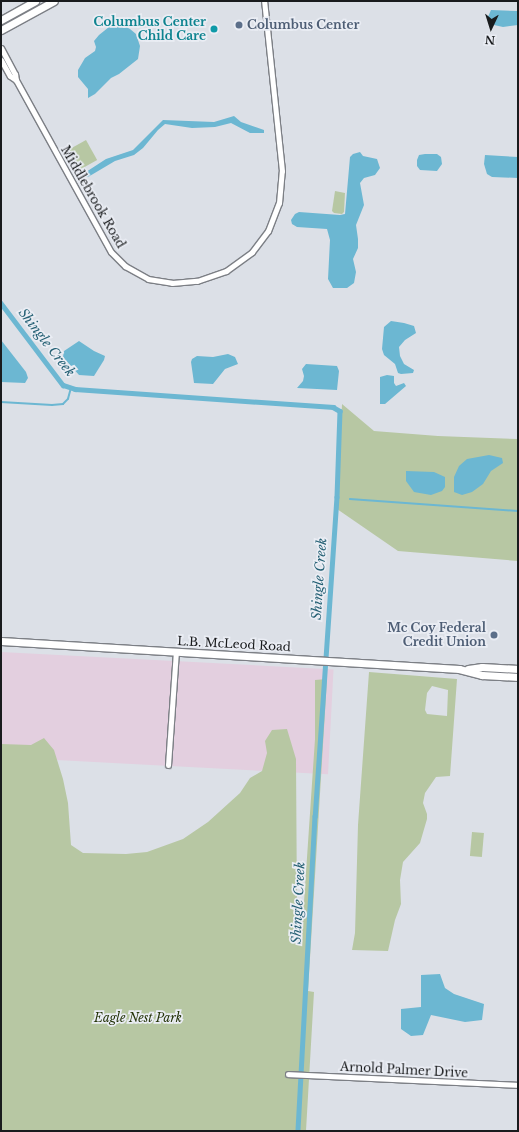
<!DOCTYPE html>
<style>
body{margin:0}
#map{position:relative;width:519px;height:1132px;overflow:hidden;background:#dce0e7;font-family:"Libre Baskerville",serif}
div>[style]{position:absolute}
.industrial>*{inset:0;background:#e3cfdf;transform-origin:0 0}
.green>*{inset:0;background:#b7c7a3;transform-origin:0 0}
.water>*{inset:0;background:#6cb7d2}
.stream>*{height:1.5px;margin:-0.75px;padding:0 0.75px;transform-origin:0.75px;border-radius:0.75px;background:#6cb7d2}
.canal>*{height:4.5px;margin:-2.25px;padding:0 2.25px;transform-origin:2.25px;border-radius:2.25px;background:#6cb7d2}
.roads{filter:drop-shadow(1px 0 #7c7f85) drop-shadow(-1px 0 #7c7f85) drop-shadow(0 1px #7c7f85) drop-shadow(0 -1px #7c7f85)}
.street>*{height:5px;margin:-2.5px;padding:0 2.5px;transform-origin:2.5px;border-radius:2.5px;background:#fff}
.secondary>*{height:7px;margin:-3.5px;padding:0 3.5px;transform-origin:3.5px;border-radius:3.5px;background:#fff}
.dots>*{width:11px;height:11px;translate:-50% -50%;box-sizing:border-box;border:2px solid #eaedf4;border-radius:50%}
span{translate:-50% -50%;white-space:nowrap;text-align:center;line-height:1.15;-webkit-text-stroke:3.5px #eaedf4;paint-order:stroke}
.culture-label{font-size:12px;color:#0d838f;font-weight:700}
.right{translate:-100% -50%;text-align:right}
.service-label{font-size:12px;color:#4e5e75;font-weight:700}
.left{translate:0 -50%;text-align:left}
.street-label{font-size:12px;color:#191b1d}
.park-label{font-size:12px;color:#243408;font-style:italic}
.water-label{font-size:13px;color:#256074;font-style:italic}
.frame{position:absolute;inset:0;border:2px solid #191b1d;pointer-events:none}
.north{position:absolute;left:471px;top:8px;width:40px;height:40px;-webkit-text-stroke:3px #eaedf4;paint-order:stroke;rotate:184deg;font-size:11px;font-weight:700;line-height:16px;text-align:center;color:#191b1d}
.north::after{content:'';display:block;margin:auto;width:14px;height:18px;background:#191b1d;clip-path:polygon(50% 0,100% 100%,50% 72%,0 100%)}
</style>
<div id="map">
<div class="industrial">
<i style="left:1px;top:652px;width:333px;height:105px;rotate:3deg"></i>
</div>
<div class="green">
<i style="left:86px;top:140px;width:23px;height:21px;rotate:61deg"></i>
<i style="clip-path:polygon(335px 191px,345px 193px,344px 212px,342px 214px,334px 213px,332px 211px)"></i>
<i style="clip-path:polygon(342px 404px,374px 431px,438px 436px,518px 439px,518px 561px,398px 551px,337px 509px)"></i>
<i style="clip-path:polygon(evenodd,369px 672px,457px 679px,450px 776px,436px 777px,425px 793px,423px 803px,427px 814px,427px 819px,420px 843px,403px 862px,400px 880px,401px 904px,395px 920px,388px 951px,352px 950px,355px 933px,358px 825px,369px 672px,432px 686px,448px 690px,447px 716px,427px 714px,425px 710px,427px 693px,432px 686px)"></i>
<i style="clip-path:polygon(327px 679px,308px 991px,314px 992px,306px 1131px,1px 1131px,1px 744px,31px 745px,44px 738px,54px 750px,63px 779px,68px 803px,71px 845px,83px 853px,126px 854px,147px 852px,183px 839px,208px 822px,240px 793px,250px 778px,262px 771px,267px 753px,265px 741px,272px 730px,287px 729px,296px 759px,297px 910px,304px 902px,315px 739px,315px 680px)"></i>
<i style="left:472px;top:832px;width:12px;height:24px;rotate:5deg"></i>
</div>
<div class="water">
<i style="clip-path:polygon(491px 10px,518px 11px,518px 25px,503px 27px,494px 25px,487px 19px)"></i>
<i style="clip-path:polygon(122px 25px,130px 29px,136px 34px,140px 46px,138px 59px,119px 74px,111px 78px,95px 94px,88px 98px,88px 89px,78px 77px,78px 70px,85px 58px,95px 51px,96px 47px,94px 41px,99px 35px,109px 27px)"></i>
<i style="clip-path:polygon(234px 116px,241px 122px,264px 130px,264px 133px,250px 133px,231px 123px,215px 127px,192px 128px,165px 124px,158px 130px,143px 148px,134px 155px,115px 161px,88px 177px,84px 175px,86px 172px,106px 159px,133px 150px,163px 120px,214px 122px)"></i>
<i style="clip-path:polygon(360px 152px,363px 156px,377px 159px,380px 168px,375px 175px,364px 178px,360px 183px,364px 205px,356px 225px,358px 239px,358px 248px,353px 259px,356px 272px,354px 283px,347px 288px,333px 288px,328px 279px,330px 240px,327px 229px,297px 227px,292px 224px,291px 220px,295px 214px,299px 212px,340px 215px,345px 214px,350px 157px,353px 154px)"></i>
<i style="clip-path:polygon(425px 154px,437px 154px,441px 157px,442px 164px,437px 171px,420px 170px,417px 166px,417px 160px,419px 155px)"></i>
<i style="clip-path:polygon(485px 155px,518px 157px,518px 178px,492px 177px,487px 174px,484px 164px)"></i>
<i style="clip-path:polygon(391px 321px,404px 323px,414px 326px,416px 333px,405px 340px,399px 347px,400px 356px,404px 364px,414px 370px,413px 373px,401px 374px,398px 373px,395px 364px,384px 355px,382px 349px,384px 327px)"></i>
<i style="clip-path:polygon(1px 340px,26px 372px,28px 378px,25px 383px,1px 382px)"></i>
<i style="clip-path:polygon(79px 341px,94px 351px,105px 356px,104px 360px,94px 376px,79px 375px,63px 357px,64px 351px)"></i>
<i style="clip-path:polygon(228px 354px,235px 357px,238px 364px,225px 369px,213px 384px,194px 383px,191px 362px,192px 359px,197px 356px,213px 357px)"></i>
<i style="clip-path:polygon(306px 364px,337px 366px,339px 371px,337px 390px,297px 388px,303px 381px,304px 376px,302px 369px)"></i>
<i style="clip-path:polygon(387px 375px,394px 376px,394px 383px,396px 386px,404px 383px,406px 386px,385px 404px,380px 404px,380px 377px)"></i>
<i style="clip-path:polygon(489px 455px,502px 458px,503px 463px,491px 471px,483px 484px,472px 492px,462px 495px,454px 492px,454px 477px,459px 466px,467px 459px)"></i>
<i style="clip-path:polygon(406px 471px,434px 472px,445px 477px,445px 487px,442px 491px,431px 495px,414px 492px,406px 481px)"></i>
<i style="clip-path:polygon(440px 974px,445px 988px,454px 994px,484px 1004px,482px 1020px,465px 1022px,431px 1015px,423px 1035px,411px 1036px,401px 1029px,401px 1009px,421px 1007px,421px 975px)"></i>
</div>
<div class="stream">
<i style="left:1px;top:402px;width:51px;rotate:3.4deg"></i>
<i style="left:52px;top:405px;width:11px;rotate:-5deg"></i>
<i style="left:63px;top:404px;width:7px;rotate:-45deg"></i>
<i style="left:68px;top:399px;width:11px;rotate:-75deg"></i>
<i style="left:350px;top:499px;width:168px;rotate:4.1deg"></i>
</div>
<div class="canal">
<i style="left:1px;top:303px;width:103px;rotate:52.9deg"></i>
<i style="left:63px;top:385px;width:13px;rotate:18deg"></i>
<i style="left:75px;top:389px;width:259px;rotate:4deg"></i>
<i style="left:333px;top:407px;width:8px;rotate:30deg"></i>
<i style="left:340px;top:411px;width:86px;rotate:92deg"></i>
<i style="left:337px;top:497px;width:320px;rotate:93.9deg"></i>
<i style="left:315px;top:816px;width:315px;rotate:93.1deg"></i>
</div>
<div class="roads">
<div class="street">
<i style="left:1px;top:48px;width:30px;rotate:62deg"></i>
<i style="left:15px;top:74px;width:6px;rotate:81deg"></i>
<i style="left:16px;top:80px;width:196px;rotate:61.1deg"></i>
<i style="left:111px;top:252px;width:20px;rotate:45deg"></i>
<i style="left:125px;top:266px;width:26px;rotate:29deg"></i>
<i style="left:148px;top:279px;width:24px;rotate:9deg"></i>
<i style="left:172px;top:283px;width:25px;rotate:-5deg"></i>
<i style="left:197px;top:281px;width:31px;rotate:-19deg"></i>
<i style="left:226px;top:271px;width:32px;rotate:-36deg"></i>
<i style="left:252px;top:252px;width:26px;rotate:-53deg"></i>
<i style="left:268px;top:231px;width:30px;rotate:-69deg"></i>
<i style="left:279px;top:203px;width:32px;rotate:-85deg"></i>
<i style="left:282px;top:171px;width:171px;rotate:-96deg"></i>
<i style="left:1px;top:60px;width:18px;rotate:61deg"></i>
<i style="left:10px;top:76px;width:7px;rotate:34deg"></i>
<i style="left:168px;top:765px;width:113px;rotate:-86deg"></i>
<i style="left:288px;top:1074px;width:230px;rotate:2.7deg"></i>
</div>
<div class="secondary">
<i style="left:1px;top:20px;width:39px;rotate:-29deg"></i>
<i style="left:1px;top:30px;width:60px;rotate:-28.7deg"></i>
<i style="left:1px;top:641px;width:459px;rotate:3.5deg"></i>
<i style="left:459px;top:669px;width:24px;rotate:15deg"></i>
<i style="left:482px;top:675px;width:36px;rotate:3deg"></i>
<i style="left:468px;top:669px;width:14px;rotate:-8deg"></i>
<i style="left:482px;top:667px;width:36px;rotate:3deg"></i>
</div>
</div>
<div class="dots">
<i style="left:239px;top:25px;background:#5c6f8a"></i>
<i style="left:214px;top:29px;background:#0f9aa8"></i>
<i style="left:494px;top:635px;background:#5c6f8a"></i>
</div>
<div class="culture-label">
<span class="right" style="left:206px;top:29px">Columbus Center<br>Child Care</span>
</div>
<div class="service-label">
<span class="left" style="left:247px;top:25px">Columbus Center</span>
<span class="right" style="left:486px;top:635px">Mc Coy Federal<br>Credit Union</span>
</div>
<div class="street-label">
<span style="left:93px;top:197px;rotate:60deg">Middlebrook Road</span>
<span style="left:234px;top:644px;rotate:3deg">L.B. McLeod Road</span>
<span style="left:404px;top:1070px;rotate:3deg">Arnold Palmer Drive</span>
</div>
<div class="park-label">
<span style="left:138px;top:1018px">Eagle Nest Park</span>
</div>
<div class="water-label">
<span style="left:46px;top:343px;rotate:52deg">Shingle Creek</span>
<span style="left:320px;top:579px;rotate:-86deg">Shingle Creek</span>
<span style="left:299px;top:903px;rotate:-87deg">Shingle Creek</span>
</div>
<div class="frame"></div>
<div class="north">N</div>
</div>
